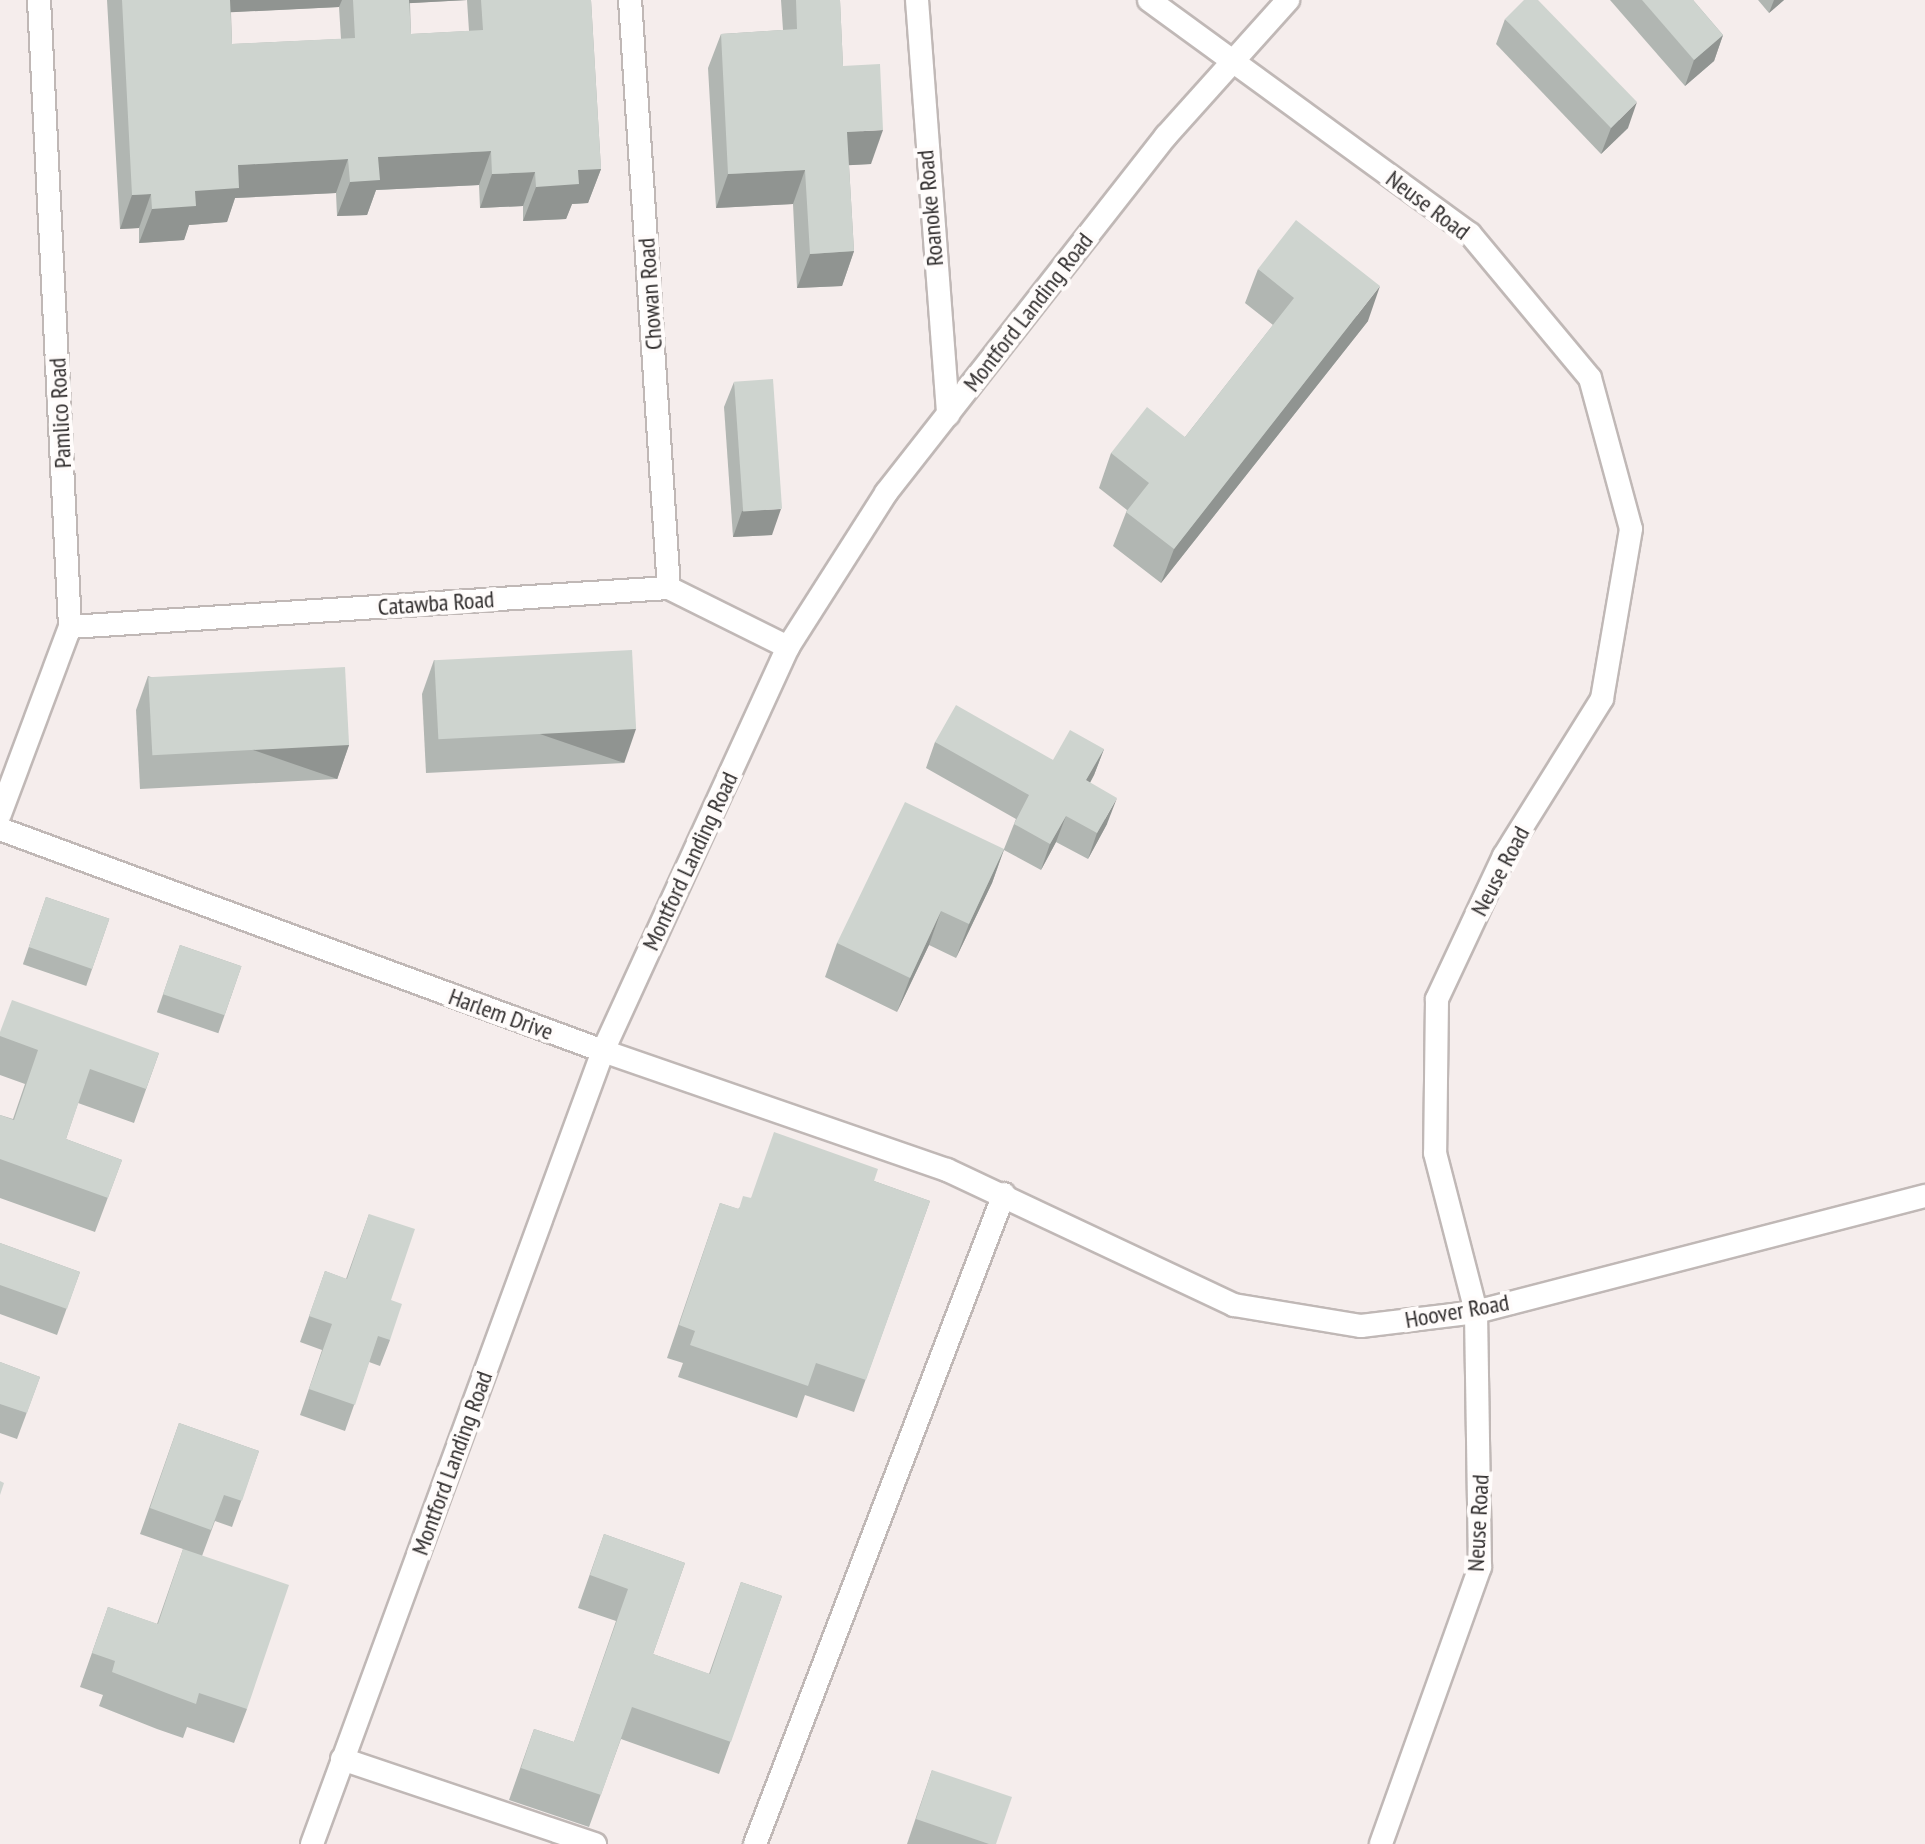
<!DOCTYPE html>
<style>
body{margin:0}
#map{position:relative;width:1925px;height:1844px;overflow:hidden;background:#f5edec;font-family:"PT Sans Narrow",sans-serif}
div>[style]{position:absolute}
.roads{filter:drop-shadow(2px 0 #c0b8b6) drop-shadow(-2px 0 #c0b8b6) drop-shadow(0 2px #c0b8b6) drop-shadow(0 -2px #c0b8b6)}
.minor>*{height:22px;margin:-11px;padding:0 11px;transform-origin:11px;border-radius:11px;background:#fff}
.wall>*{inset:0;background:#b1b6b2;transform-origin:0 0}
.shaded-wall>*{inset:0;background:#909491;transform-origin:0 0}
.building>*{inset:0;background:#ced4cf;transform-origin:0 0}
span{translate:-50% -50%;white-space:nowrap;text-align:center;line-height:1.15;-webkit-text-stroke:8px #fffcfb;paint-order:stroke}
.street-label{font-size:24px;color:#302d2d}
</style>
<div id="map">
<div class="roads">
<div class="minor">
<i style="left:630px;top:0;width:589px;rotate:86.21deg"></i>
<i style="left:917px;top:0;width:416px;rotate:85.7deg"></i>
<i style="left:1149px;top:0;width:397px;rotate:36.1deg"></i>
<i style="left:1470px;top:234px;width:187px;rotate:50.2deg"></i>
<i style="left:1590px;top:378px;width:156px;rotate:74.8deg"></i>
<i style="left:1631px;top:529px;width:172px;rotate:99.7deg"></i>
<i style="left:1602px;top:699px;width:185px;rotate:122deg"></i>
<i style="left:1504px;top:856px;width:158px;rotate:115.1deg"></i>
<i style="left:1437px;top:999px;width:154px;rotate:90.7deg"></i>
<i style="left:1435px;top:1153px;width:164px;rotate:75.5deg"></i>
<i style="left:1476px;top:1312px;width:255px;rotate:89.1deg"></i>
<i style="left:1480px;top:1567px;width:294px;rotate:109.7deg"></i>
<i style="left:70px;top:627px;width:600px;rotate:-3.73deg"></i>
<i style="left:669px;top:588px;width:133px;rotate:26.4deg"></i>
<i style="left:0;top:814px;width:200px;rotate:-69.5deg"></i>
<i style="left:70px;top:627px;width:628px;rotate:-92.83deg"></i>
<i style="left:0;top:829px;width:643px;rotate:20.21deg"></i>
<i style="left:603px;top:1051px;width:364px;rotate:19.1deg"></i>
<i style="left:947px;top:1170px;width:317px;rotate:25.2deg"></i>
<i style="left:1234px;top:1305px;width:129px;rotate:9.4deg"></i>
<i style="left:1361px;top:1326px;width:116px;rotate:-6.9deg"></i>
<i style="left:1476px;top:1312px;width:464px;rotate:-14.5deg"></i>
<i style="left:342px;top:1759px;width:267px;rotate:18.6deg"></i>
<i style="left:312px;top:1844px;width:845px;rotate:-69.85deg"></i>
<i style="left:603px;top:1051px;width:444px;rotate:-65.4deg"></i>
<i style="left:788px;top:647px;width:183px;rotate:-57.5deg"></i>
<i style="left:886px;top:493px;width:454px;rotate:-51.9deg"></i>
<i style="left:1166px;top:136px;width:183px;rotate:-48.1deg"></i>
<i style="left:755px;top:1844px;width:696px;rotate:-69.04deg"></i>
</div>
</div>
<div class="wall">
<i style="clip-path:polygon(evenodd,107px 0,591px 0,601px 169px,588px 203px,572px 204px,566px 219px,523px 221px,523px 206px,480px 208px,479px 185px,376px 190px,367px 215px,337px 216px,336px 193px,235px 198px,227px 222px,189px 225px,184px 240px,139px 243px,139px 228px,120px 229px,107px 0,467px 0,469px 31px,411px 34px,410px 3px,467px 0,107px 0,339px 7px,341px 39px,232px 44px,231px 12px,339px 7px)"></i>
<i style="clip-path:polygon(781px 0,840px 0,843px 66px,871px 164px,849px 165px,854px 251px,842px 286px,797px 288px,793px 204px,716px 208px,708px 68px,721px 34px,783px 30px)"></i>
<i style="clip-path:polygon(1610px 0,1693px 0,1723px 35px,1714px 61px,1685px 86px)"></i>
<i style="clip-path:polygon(1758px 0,1784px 0,1769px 13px)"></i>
<i style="clip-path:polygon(1505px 19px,1628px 128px,1601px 154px,1496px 44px)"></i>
<i style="clip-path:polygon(1258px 269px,1368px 321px,1161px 583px,1113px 546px,1127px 510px,1099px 488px,1111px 453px,1185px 437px,1273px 325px,1245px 303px)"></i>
<i style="clip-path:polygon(734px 382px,772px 535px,733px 537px,724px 407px)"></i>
<i style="clip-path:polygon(434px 660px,624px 763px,426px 773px,422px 694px)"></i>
<i style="clip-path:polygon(148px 676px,349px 745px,337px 779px,140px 789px,136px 710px)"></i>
<i style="clip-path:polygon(935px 742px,1053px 760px,1104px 749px,1094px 775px,1090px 783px,1107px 824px,1088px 859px,1056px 842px,1041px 870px,1004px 850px,992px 883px,956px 958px,929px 945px,897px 1012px,825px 977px,837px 943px,1004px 849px,1016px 819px,926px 768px)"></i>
<i style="left:46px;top:897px;width:67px;height:71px;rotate:19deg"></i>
<i style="left:180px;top:945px;width:65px;height:71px;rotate:19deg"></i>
<i style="clip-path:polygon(0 1032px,159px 1053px,134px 1123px,78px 1103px,66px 1139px,122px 1160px,95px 1232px,0 1198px,0 1115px,13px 1119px,25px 1084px,0 1075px)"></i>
<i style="clip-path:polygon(874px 1181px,930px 1201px,854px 1412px,805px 1395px,797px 1418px,678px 1377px,683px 1363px,667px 1358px,720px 1203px,738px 1209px,750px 1198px)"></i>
<i style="clip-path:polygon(369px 1214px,391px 1300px,390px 1340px,380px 1366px,369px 1362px,345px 1431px,300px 1415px,322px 1350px,300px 1342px,325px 1271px,346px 1279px)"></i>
<i style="clip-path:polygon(0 1243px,80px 1272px,57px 1335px,0 1314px)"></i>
<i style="clip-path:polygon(0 1362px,40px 1377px,17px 1439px,0 1433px)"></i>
<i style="clip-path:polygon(179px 1423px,259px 1451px,232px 1527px,215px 1521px,202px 1556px,247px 1709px,234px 1743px,187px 1727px,183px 1738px,157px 1729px,99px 1706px,103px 1695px,80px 1687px,108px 1607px,157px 1624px,183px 1549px,140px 1534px)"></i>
<i style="clip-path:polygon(604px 1534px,685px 1563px,653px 1654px,709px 1674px,741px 1582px,782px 1596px,719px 1774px,621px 1739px,589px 1827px,509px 1800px,534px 1729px,574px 1742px,616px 1621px,578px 1608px)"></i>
<i style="clip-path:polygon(932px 1770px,996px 1844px,907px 1844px)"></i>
</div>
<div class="shaded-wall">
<i style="clip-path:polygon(221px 0,342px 0,339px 7px,216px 13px)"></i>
<i style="clip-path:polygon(397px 0,467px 0,395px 4px)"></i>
<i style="clip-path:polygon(1774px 0,1784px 0,1769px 13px)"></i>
<i style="clip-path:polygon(1723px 35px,1714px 61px,1685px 86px,1694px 60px)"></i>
<i style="clip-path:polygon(1637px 102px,1628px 128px,1601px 154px,1611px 128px)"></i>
<i style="clip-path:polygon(883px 130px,871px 164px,835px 166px,847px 132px)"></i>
<i style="clip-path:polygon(491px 151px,479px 185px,376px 190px,367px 215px,337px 216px,350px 182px,378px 157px)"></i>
<i style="clip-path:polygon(348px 159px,336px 193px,235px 198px,227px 222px,189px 225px,184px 240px,139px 243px,152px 209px,195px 191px,238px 165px)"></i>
<i style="clip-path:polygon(601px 169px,588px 203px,572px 204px,566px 219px,523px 221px,536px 187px,578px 170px)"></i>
<i style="clip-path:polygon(805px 170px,793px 204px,716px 208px,728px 174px)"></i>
<i style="clip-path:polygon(535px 172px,523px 206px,480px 208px,492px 174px)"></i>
<i style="clip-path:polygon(151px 194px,139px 228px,120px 229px,132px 195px)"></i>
<i style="clip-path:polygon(854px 251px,842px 286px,797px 288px,810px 254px)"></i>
<i style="clip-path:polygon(1380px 286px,1368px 321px,1161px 583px,1174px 549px)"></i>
<i style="clip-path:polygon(781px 509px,772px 535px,733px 537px,742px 511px)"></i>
<i style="left:636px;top:729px;width:36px;height:197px;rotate:109deg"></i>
<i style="left:349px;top:745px;width:36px;height:197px;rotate:109deg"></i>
<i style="clip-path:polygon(1104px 749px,1094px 775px,1077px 806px,1086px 780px)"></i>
<i style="clip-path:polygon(1117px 798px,1107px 824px,1088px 859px,1097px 833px)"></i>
<i style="clip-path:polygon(1066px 816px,1056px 842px,1041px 870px,1050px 844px)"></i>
<i style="clip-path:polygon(1004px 849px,992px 883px,956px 958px,969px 924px)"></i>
<i style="clip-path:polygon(941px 911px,929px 945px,897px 1012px,910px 978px)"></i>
</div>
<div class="building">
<i style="clip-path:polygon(122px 0,230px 0,232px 44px,355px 38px,353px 0,409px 0,411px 34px,483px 30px,481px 0,591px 0,601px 169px,578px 170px,579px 184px,536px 187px,535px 172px,492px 174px,491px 151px,378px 157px,380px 180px,350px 182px,348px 159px,238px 165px,239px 188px,195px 191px,196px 206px,152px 209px,151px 194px,132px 195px)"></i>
<i style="clip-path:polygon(796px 0,840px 0,843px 66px,880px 64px,883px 130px,847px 132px,854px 251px,810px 254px,805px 170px,728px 174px,721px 34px,797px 29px)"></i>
<i style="clip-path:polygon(1524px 0,1538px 0,1637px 102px,1611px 128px,1505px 19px)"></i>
<i style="clip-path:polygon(1642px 0,1693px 0,1723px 35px,1694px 60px)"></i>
<i style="clip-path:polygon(1296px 220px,1380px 286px,1174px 549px,1126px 512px,1149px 483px,1111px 453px,1147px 407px,1185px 437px,1294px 298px,1258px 269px)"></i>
<i style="left:773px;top:379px;width:130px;height:39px;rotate:86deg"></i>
<i style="left:632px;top:650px;width:79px;height:198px;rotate:87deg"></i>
<i style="left:345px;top:667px;width:78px;height:197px;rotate:87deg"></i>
<i style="clip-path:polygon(956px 705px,1053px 760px,1070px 730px,1104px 749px,1086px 780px,1117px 798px,1097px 833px,1066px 816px,1050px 844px,1014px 824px,1029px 795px,935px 742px)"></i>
<i style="clip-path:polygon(905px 802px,1004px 849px,969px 924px,941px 911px,910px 978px,837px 943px)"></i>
<i style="left:46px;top:897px;width:67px;height:53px;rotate:19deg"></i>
<i style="left:180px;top:945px;width:65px;height:52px;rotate:19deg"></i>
<i style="clip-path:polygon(12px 1000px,159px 1053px,146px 1089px,90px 1069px,66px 1139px,122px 1160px,108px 1198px,0 1159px,0 1115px,14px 1120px,38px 1050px,0 1036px,0 1032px)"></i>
<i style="clip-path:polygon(774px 1132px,878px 1169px,874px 1181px,930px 1201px,866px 1380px,816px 1363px,808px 1386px,690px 1345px,695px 1331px,679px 1325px,720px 1203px,739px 1209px,743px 1196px,751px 1198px)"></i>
<i style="clip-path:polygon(369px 1214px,415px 1229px,391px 1300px,402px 1304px,390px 1340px,378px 1336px,355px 1405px,309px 1389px,332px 1324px,309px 1316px,325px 1271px,347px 1279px)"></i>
<i style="clip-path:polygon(0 1243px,80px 1272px,67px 1309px,0 1285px)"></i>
<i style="clip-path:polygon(0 1362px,40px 1377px,27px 1413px,0 1404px)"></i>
<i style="clip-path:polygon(179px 1423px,259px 1451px,242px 1501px,224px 1495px,211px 1530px,150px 1508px)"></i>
<i style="clip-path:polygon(0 1481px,4px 1483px,0 1495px)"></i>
<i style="clip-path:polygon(604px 1534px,685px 1563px,653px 1654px,710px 1674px,741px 1582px,782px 1596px,731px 1742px,632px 1707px,601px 1795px,521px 1768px,534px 1729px,574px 1742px,628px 1589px,590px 1575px)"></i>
<i style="clip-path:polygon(183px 1549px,289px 1585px,247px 1709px,199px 1693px,196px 1704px,169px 1694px,112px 1672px,115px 1661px,92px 1653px,108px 1607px,158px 1624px)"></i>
<i style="clip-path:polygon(932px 1770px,1012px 1797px,996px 1844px,989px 1844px,916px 1819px)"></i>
</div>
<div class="street-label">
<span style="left:1428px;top:205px;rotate:37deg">Neuse Road</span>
<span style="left:930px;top:208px;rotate:-95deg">Roanoke Road</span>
<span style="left:650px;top:294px;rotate:-94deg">Chowan Road</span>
<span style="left:1028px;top:312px;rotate:-52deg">Montford Landing Road</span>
<span style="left:60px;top:413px;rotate:-93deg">Pamlico Road</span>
<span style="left:436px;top:603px;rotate:-4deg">Catawba Road</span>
<span style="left:690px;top:861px;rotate:-65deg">Montford Landing Road</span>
<span style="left:1500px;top:871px;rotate:-62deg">Neuse Road</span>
<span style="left:501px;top:1014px;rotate:20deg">Harlem Drive</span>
<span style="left:1457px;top:1311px;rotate:-10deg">Hoover Road</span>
<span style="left:452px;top:1463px;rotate:-70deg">Montford Landing Road</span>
<span style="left:1478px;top:1523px;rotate:-87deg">Neuse Road</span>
</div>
</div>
